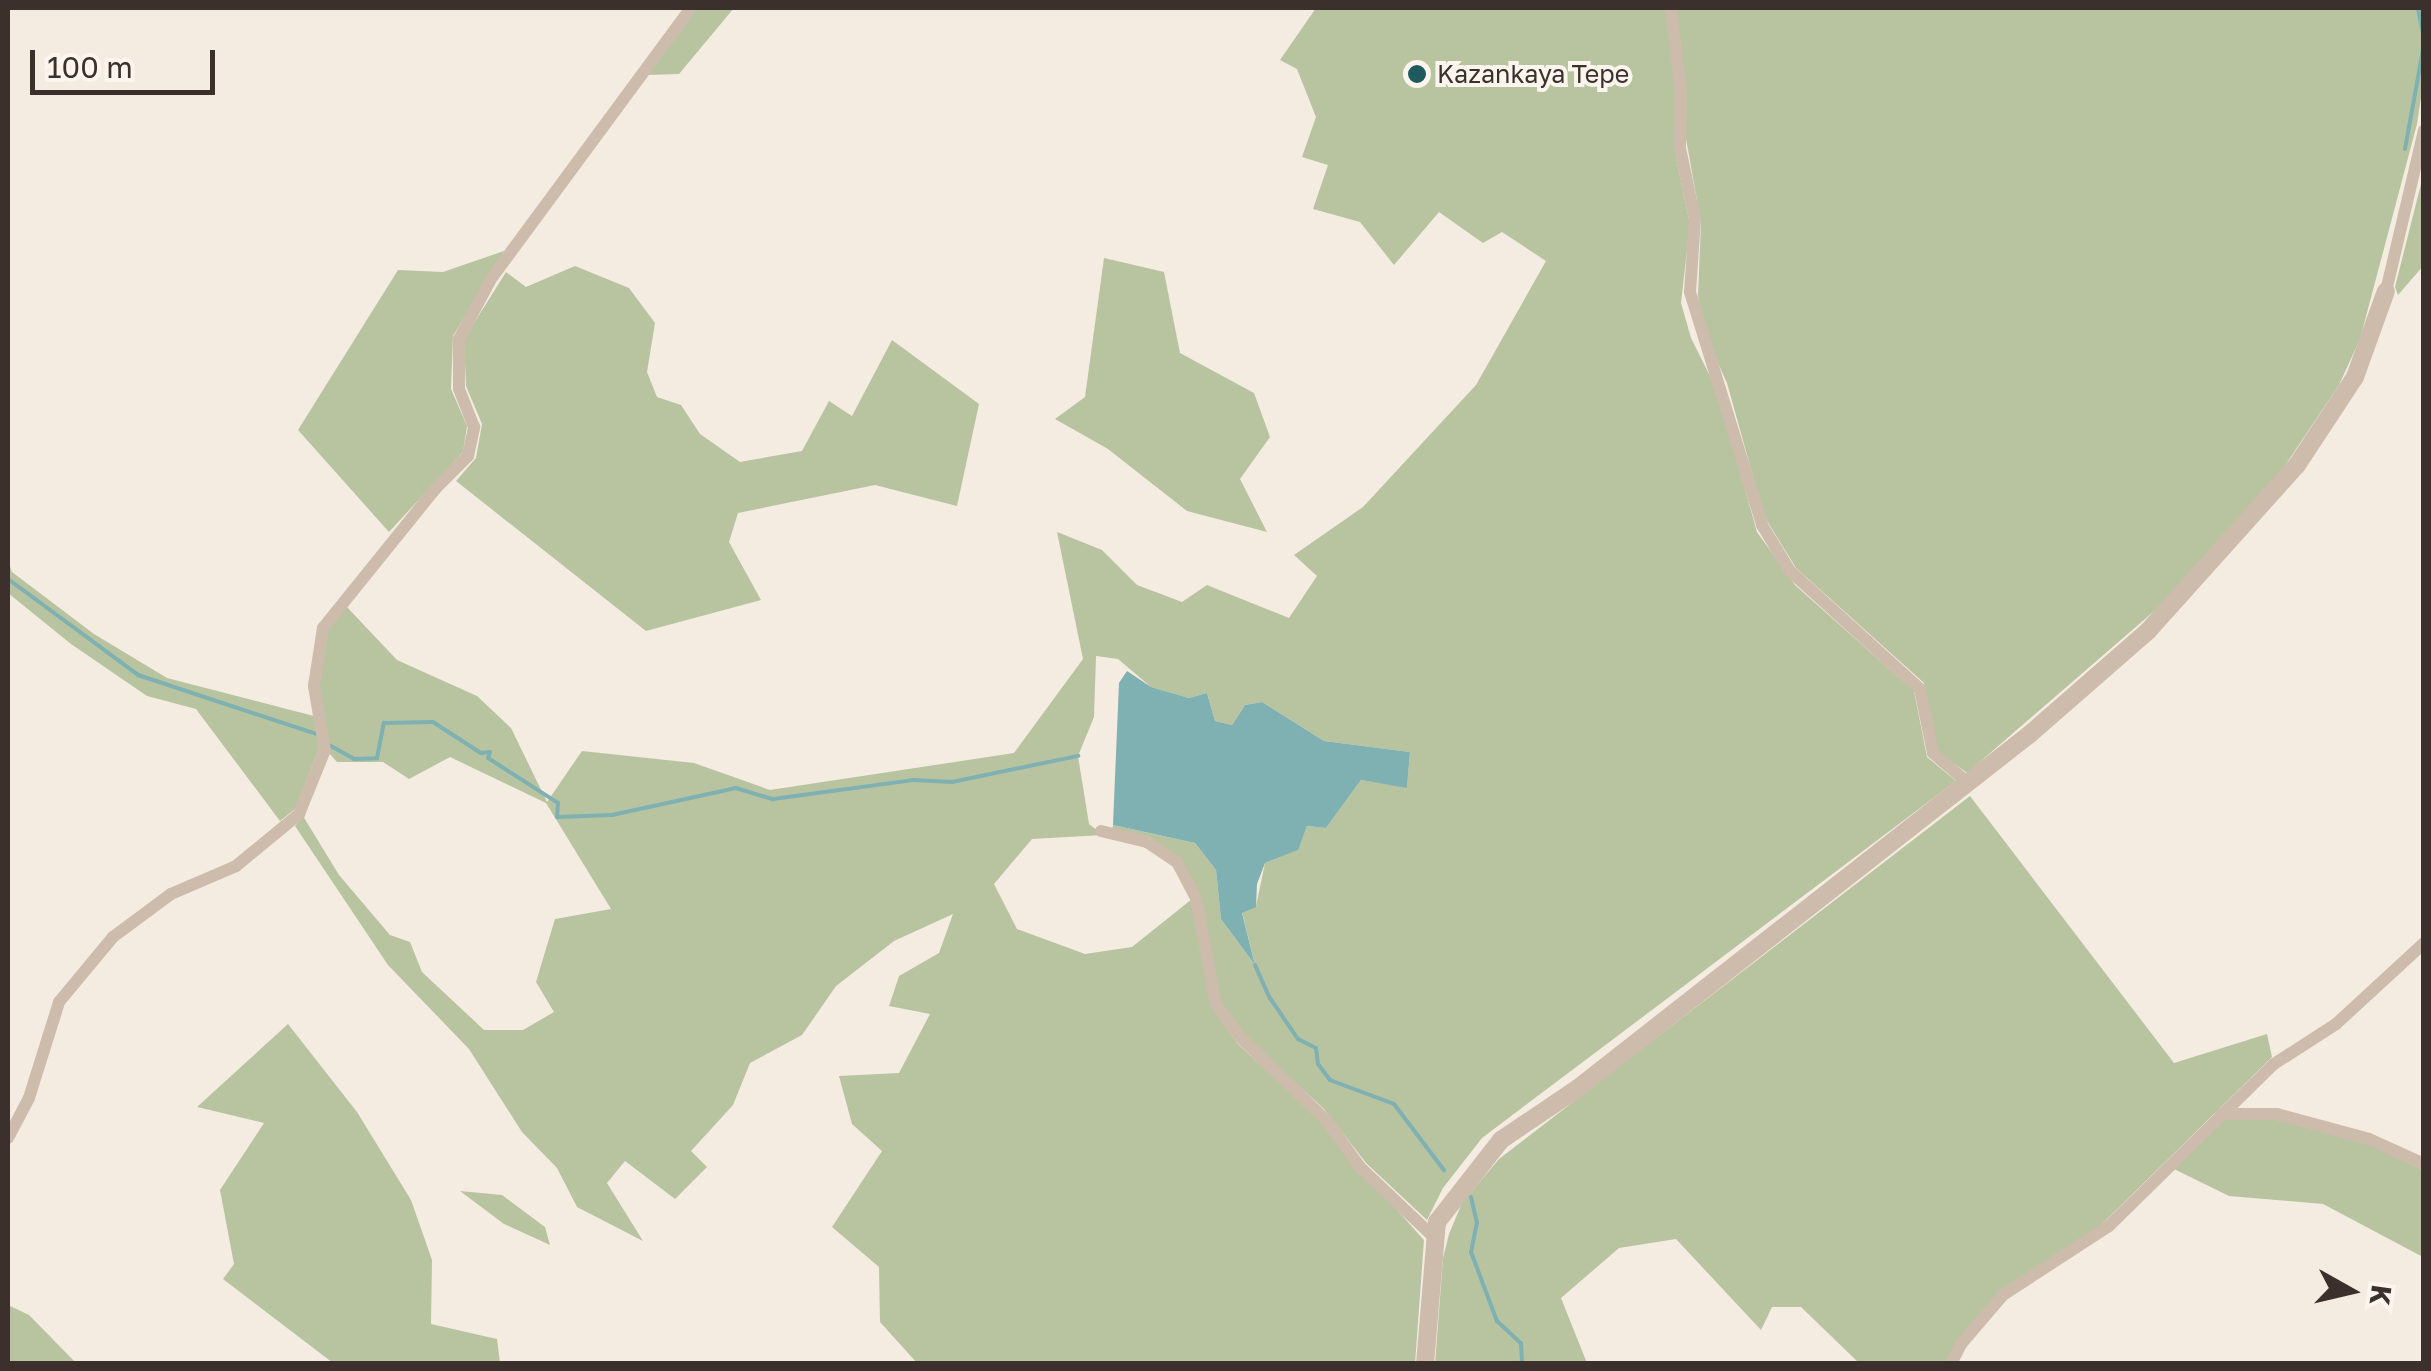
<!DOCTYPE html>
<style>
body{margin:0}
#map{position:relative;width:2431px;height:1371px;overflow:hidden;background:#f4ebe1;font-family:"Golos Text",sans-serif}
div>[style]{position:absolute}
.green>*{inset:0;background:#b8c4a0}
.water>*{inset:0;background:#7fb0b2}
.stream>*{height:4px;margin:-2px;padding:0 2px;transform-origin:2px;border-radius:2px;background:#7fb0b2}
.minor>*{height:12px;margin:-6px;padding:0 6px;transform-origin:6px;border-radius:6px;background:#cdbbac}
.tertiary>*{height:18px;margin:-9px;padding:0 9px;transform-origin:9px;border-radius:9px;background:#cdbbac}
.dots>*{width:28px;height:28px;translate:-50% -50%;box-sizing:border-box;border:5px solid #fbf5ee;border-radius:50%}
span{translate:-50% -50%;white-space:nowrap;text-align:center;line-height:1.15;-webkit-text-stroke:8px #fbf5ee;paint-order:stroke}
.poi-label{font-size:25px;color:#3b302b}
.left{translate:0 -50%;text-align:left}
.frame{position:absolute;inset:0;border:10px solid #3b302b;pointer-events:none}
.north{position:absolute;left:2301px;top:1241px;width:100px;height:100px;-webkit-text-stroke:8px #fbf5ee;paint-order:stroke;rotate:98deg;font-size:28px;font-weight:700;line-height:40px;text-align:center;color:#3b302b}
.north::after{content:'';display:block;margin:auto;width:35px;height:45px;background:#3b302b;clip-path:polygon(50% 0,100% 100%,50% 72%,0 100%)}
.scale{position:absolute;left:30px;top:50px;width:185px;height:45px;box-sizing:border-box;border:5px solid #3b302b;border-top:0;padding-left:12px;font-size:30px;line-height:35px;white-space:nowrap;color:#3b302b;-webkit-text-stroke:8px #fbf5ee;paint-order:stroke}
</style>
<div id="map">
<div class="green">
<i style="clip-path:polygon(697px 8px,734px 8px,679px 74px,645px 75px)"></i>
<i style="clip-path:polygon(1316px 8px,1667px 8px,1677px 93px,1676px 157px,1690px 224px,1681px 303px,1691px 338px,1717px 390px,1757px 532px,1795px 585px,1914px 691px,1927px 757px,1956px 781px,1482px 1138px,1443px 1188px,1427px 1220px,1366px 1163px,1324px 1109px,1243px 1035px,1219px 1002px,1200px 895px,1179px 860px,1148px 839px,1112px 831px,1113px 825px,1195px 843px,1216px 870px,1221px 919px,1255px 965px,1242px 912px,1256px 906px,1265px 863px,1297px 850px,1307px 826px,1326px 828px,1361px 780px,1407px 787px,1410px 752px,1324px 741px,1262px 702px,1245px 705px,1232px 725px,1215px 721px,1207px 693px,1189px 698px,1151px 687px,1118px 659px,1096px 656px,1094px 717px,1078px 756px,1089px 824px,1103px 835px,1032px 839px,994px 884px,1017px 929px,1085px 954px,1132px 947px,1192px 899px,1211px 1005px,1237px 1043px,1324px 1124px,1357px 1172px,1381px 1192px,1424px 1240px,1415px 1364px,917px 1363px,880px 1322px,879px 1267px,832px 1227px,882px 1151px,852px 1124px,839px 1076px,899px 1073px,930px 1014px,889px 1006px,899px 976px,939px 953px,953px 914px,894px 941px,836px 986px,802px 1035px,750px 1063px,733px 1105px,691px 1151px,707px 1167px,675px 1199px,625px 1161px,607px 1183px,643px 1241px,577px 1207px,557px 1168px,522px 1132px,469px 1049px,388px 965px,295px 826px,303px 816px,339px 875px,390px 935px,410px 942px,422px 972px,484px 1030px,523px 1030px,554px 1012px,536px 982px,555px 919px,611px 909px,546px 803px,450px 757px,409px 779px,383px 762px,337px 762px,328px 752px,319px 685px,327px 629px,346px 606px,397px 660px,477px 696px,511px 728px,547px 802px,582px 751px,694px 763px,770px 790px,1014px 753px,1083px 659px,1057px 532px,1102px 550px,1137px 585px,1182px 602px,1207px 585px,1289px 618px,1317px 576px,1294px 555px,1363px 507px,1476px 385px,1546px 261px,1502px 232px,1483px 243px,1439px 212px,1394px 265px,1360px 222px,1313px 209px,1328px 165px,1302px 157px,1316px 117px,1297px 69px,1280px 60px)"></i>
<i style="clip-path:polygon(1676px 8px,2423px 8px,2424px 77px,2417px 124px,2360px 339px,2339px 385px,2280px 473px,2167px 600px,1967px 773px,1937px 751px,1924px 683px,1796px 568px,1764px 516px,1727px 383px,1702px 328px,1698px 295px,1701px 223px,1685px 133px)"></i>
<i style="clip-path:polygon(2423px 176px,2423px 266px,2398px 295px,2395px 287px)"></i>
<i style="clip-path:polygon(504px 251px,453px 336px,451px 389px,467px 426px,463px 452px,389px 532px,298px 430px,398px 270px,443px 272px)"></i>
<i style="clip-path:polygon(1104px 258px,1164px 272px,1180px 353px,1254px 393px,1270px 437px,1240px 479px,1267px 532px,1187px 511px,1108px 449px,1055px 419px,1085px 397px)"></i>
<i style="clip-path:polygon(575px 266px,629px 288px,655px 323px,647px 372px,657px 397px,681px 405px,700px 434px,740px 462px,802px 451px,829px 401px,852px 416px,892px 340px,979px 404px,957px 506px,875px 485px,738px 513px,729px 542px,761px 600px,646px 631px,456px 481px,476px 458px,482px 424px,466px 386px,464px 339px,506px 272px,526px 287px)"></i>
<i style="clip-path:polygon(8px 561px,12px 572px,94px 634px,167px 678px,314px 716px,319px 749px,295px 809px,280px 821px,196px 709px,147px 696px,71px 644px,8px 593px)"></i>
<i style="clip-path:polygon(1970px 796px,2174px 1063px,2267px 1034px,2272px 1057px,2100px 1226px,2020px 1278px,1947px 1363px,1859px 1363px,1801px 1307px,1772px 1307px,1761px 1330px,1676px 1239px,1619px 1248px,1561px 1298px,1587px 1363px,1435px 1364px,1443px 1258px,1449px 1234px,1462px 1203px,1499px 1159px)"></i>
<i style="clip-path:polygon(288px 1024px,357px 1112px,411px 1200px,432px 1260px,431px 1324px,497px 1339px,500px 1363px,333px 1363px,223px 1279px,234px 1264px,220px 1190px,264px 1123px,197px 1107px)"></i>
<i style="clip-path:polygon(2274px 1119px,2366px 1143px,2423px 1170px,2423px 1257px,2323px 1204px,2229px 1196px,2172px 1168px,2223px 1120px)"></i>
<i style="clip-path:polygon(460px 1191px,502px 1195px,545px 1227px,550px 1245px,504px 1224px)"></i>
<i style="clip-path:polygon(8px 1305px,29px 1315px,76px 1363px,8px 1363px)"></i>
</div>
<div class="water">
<i style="clip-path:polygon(1127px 671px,1151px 687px,1189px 698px,1207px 693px,1215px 721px,1232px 725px,1245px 705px,1262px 702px,1324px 741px,1410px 752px,1407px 788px,1361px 780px,1326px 828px,1307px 826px,1298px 850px,1265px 863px,1257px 884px,1256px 907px,1242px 913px,1255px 965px,1221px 919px,1216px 870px,1195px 843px,1113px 825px,1119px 683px)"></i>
</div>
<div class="stream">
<i style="left:2418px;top:8px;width:31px;rotate:79deg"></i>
<i style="left:2405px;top:149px;width:107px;rotate:-79.7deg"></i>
<i style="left:8px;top:579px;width:162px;rotate:36.4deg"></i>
<i style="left:138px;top:675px;width:191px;rotate:18.3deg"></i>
<i style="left:329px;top:745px;width:29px;rotate:29deg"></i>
<i style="left:354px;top:759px;width:23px;rotate:-2deg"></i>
<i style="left:377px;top:758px;width:36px;rotate:-79deg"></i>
<i style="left:384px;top:723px;width:49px;rotate:-1.2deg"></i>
<i style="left:433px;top:722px;width:57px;rotate:32.9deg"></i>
<i style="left:481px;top:753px;width:9px;rotate:-6deg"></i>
<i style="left:490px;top:752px;width:6px;rotate:108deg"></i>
<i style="left:488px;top:758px;width:83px;rotate:32.7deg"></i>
<i style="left:558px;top:803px;width:14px;rotate:94deg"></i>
<i style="left:557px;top:817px;width:55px;rotate:-2.1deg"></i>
<i style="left:612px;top:815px;width:127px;rotate:-12.3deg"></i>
<i style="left:736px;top:788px;width:39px;rotate:17deg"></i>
<i style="left:773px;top:799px;width:141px;rotate:-7.7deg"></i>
<i style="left:913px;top:780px;width:39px;rotate:3deg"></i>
<i style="left:952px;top:782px;width:129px;rotate:-11.7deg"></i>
<i style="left:1255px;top:965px;width:36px;rotate:66deg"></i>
<i style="left:1270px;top:998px;width:50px;rotate:55.7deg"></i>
<i style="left:1298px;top:1039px;width:20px;rotate:27deg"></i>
<i style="left:1316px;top:1048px;width:16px;rotate:83deg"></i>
<i style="left:1318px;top:1064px;width:20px;rotate:53deg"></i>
<i style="left:1330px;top:1080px;width:68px;rotate:20.6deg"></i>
<i style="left:1394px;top:1104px;width:83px;rotate:52.9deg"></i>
<i style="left:1471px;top:1197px;width:26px;rotate:77deg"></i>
<i style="left:1477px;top:1222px;width:31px;rotate:101deg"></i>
<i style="left:1471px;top:1252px;width:74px;rotate:69.4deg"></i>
<i style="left:1497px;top:1321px;width:33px;rotate:43deg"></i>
<i style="left:1521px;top:1343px;width:21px;rotate:87deg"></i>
</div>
<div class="minor">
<i style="left:1671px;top:8px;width:87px;rotate:83.4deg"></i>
<i style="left:1681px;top:94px;width:54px;rotate:91.1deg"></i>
<i style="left:1680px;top:148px;width:73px;rotate:78.1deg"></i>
<i style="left:1695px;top:219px;width:73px;rotate:93.9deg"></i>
<i style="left:1690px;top:292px;width:244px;rotate:72.8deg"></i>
<i style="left:1762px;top:525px;width:54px;rotate:58.7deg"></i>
<i style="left:1790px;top:571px;width:176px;rotate:42.2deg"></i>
<i style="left:1920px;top:689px;width:65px;rotate:78.5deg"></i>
<i style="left:1933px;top:753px;width:46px;rotate:40.6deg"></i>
<i style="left:2386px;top:291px;width:165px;rotate:-76.7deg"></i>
<i style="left:1101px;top:831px;width:47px;rotate:13.4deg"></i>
<i style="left:1147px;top:842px;width:36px;rotate:34deg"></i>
<i style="left:1177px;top:862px;width:41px;rotate:62.2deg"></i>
<i style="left:1196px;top:898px;width:108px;rotate:79.3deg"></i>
<i style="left:1216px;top:1004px;width:42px;rotate:53.7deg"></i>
<i style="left:1241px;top:1038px;width:118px;rotate:44deg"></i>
<i style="left:1326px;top:1120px;width:58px;rotate:54.1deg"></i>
<i style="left:1360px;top:1167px;width:105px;rotate:43.5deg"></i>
<i style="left:2221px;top:1114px;width:56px"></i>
<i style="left:2277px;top:1114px;width:95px;rotate:15.2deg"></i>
<i style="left:2369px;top:1139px;width:60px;rotate:24.4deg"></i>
<i style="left:8px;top:1138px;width:45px;rotate:-62.3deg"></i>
<i style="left:29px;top:1098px;width:101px;rotate:-72.6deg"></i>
<i style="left:59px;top:1002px;width:85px;rotate:-50.3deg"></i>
<i style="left:113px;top:937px;width:72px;rotate:-36.6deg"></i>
<i style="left:171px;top:894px;width:71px;rotate:-23.3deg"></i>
<i style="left:236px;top:866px;width:82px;rotate:-39.5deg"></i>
<i style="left:299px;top:814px;width:69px;rotate:-67.9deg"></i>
<i style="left:325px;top:750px;width:65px;rotate:-99.8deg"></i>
<i style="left:314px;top:686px;width:59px;rotate:-81.2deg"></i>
<i style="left:323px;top:628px;width:179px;rotate:-51.1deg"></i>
<i style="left:435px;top:489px;width:47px;rotate:-45deg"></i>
<i style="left:468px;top:456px;width:30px;rotate:-78deg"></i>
<i style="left:474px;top:427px;width:41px;rotate:-111.5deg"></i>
<i style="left:459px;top:389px;width:50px;rotate:-90deg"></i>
<i style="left:459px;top:339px;width:68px;rotate:-61.9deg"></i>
<i style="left:491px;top:279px;width:337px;rotate:-53.6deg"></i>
<i style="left:1951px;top:1364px;width:22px;rotate:-63deg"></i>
<i style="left:1961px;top:1344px;width:65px;rotate:-49.4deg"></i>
<i style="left:2003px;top:1295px;width:126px;rotate:-33.1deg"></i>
<i style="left:2109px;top:1226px;width:231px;rotate:-44.5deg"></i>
<i style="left:2274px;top:1064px;width:74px;rotate:-32.8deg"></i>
<i style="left:2336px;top:1024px;width:120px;rotate:-42.6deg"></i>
</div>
<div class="tertiary">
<i style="left:1425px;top:1364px;width:143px;rotate:-85.2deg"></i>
<i style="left:1437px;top:1222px;width:104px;rotate:-52deg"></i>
<i style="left:1501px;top:1140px;width:93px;rotate:-34deg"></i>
<i style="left:1578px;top:1088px;width:574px;rotate:-38.07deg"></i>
<i style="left:2030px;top:734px;width:157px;rotate:-41.1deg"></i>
<i style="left:2148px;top:631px;width:223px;rotate:-48.1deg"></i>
<i style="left:2297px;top:465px;width:105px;rotate:-56.6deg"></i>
<i style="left:2355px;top:377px;width:91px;rotate:-70.2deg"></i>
</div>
<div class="dots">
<i style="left:1417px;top:74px;background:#1f5a5e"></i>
</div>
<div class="poi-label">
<span class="left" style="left:1437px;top:74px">Kazankaya Tepe</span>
</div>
<div class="frame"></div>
<div class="north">K</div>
<div class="scale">100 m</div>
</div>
